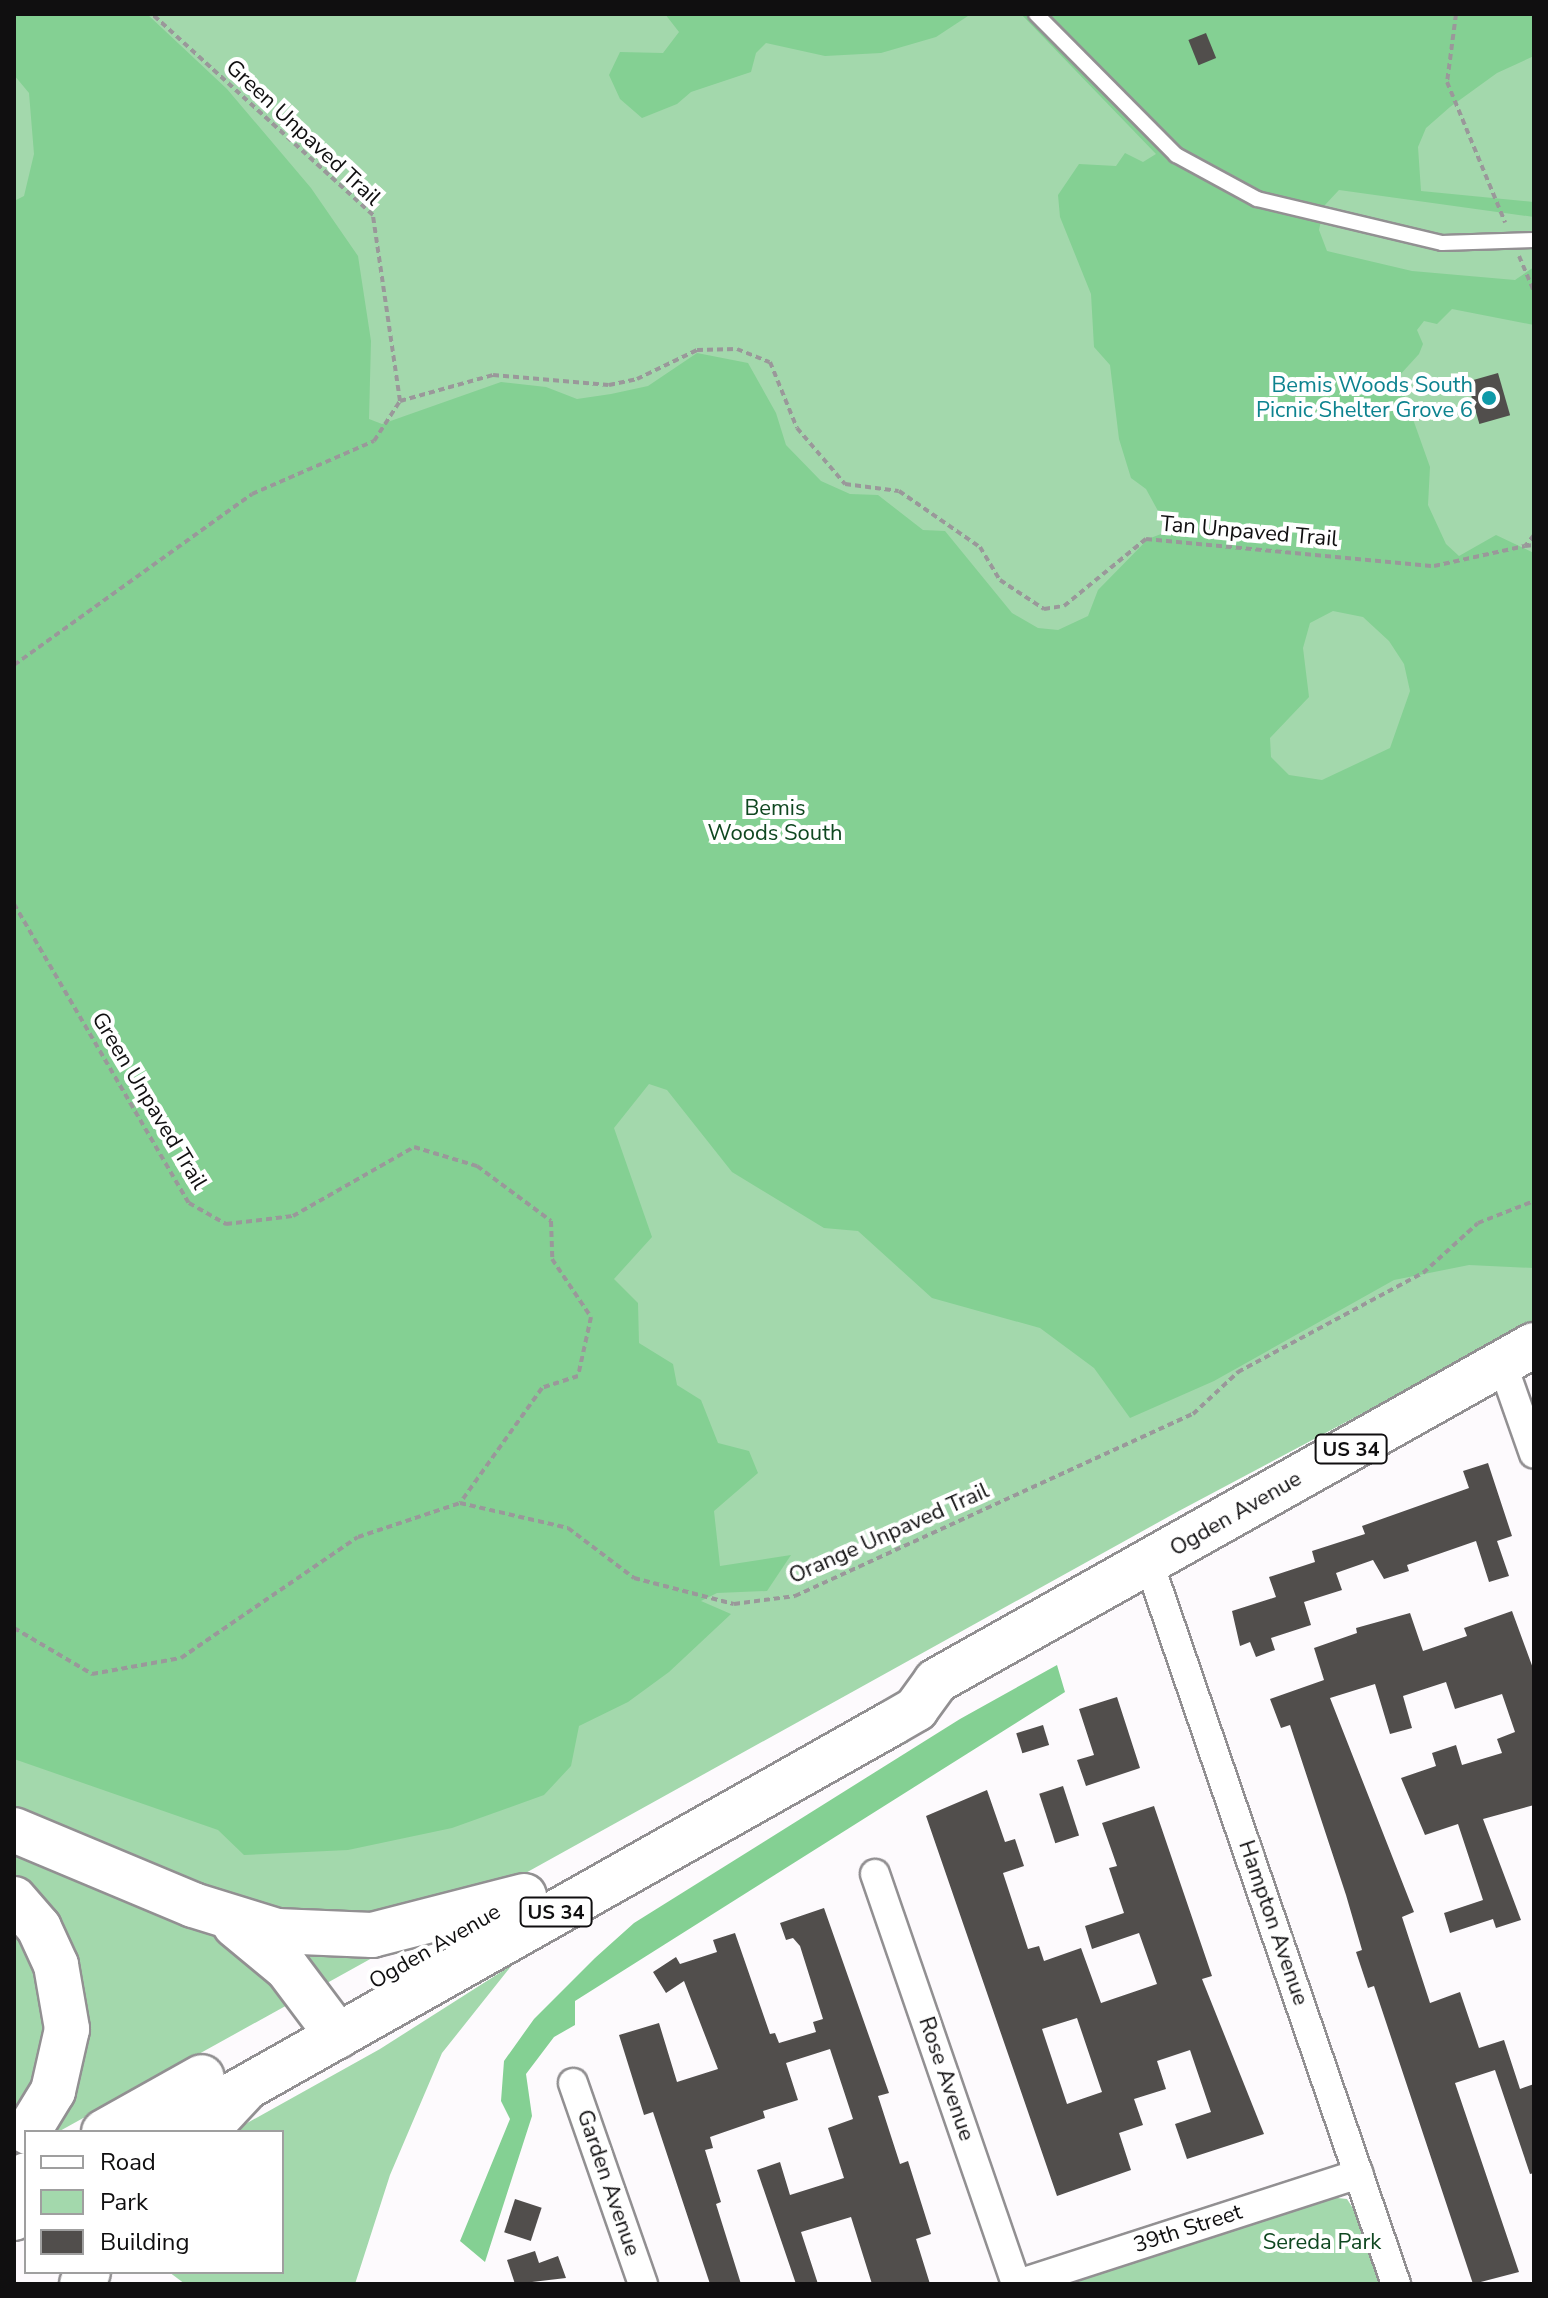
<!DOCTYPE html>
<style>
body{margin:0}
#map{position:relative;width:1548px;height:2298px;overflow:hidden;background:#fdfafd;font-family:"Nunito Sans",sans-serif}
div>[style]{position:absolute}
.green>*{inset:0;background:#a3d8ac}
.forest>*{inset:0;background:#84d093}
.building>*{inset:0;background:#514e4c;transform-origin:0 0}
.path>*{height:4px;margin-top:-2px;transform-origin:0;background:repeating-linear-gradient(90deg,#9a989a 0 6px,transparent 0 10px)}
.roads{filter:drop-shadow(2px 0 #929092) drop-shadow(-2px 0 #929092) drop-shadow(0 2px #929092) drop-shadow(0 -2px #929092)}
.lane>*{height:14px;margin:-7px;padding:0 7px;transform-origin:7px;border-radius:7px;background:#fff}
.street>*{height:28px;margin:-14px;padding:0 14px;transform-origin:14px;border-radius:14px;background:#fff}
.primary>*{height:44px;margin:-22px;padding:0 22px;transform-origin:22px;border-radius:22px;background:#fff}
.highway>*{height:44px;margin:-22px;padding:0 22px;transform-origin:22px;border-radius:22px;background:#fff}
.dots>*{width:22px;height:22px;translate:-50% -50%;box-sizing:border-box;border:4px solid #fff;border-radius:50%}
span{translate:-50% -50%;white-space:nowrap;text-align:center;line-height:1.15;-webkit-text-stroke:8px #fff;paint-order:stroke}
.shield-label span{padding:2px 6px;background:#fff;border:2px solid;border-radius:6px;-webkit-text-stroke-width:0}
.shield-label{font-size:20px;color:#100f10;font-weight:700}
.street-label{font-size:22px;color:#100f10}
.culture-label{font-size:22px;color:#0d838f}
.right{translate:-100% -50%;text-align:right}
.park-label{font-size:22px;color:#0f4720}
.frame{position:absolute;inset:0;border:16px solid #100f10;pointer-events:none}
.legend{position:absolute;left:24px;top:2130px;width:260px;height:144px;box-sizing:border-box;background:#fff;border:2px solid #9f9f9f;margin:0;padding:10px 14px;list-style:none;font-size:24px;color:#100f10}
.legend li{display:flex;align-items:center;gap:16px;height:40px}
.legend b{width:40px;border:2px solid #9f9f9f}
</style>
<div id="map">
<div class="green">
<i style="clip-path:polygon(14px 14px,1534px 14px,1534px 1322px,1177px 1512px,58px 2132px,26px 2132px,26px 2150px,14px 2156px)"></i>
<i style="clip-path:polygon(512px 1965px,442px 2053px,390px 2175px,355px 2284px,185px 2284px,169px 2272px,282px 2272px,282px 2132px,231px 2132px,380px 2049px)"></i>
<i style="clip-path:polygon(1328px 2197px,1347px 2199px,1354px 2210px,1379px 2284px,1063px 2284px)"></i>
</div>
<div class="forest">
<i style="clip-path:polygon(evenodd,14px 14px,147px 14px,227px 89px,311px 188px,358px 256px,371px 341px,369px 419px,382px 424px,501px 382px,546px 387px,577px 399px,611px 394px,648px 386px,697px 353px,748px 363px,776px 413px,786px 445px,821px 481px,850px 494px,878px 495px,923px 530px,945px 531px,1012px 613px,1038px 628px,1058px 630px,1088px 616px,1098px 590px,1148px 539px,1169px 531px,1146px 489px,1131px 478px,1119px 439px,1110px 365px,1094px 347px,1091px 294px,1060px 217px,1058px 195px,1079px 164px,1116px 166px,1125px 153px,1143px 162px,1156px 154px,1021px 14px,1534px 14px,1534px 56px,1497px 73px,1450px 107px,1426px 128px,1418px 147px,1421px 191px,1534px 202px,1534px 217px,1339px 190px,1324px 206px,1319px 230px,1327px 251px,1412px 271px,1515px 280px,1534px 267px,1534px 325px,1452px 309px,1437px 324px,1424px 321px,1417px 330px,1423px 344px,1419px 354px,1398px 377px,1430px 467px,1428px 505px,1446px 544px,1459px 556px,1496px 535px,1534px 553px,1534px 1268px,1469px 1265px,1394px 1280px,1214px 1381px,1130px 1418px,1094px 1368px,1040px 1328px,932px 1298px,858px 1231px,824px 1228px,732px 1172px,667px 1090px,649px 1084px,614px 1128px,652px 1237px,614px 1279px,638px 1303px,639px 1343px,673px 1364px,677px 1385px,701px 1400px,718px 1443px,749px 1451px,758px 1473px,714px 1511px,720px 1566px,791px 1555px,767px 1591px,717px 1593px,701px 1601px,731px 1614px,669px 1672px,628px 1702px,579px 1726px,571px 1766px,544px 1795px,452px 1828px,348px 1850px,244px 1855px,218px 1830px,14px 1759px,14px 201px,24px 196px,34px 154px,29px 93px,14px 75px,14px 14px,1333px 611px,1363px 617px,1389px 641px,1404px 664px,1410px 691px,1390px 748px,1322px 780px,1289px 775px,1271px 757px,1270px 738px,1309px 697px,1303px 648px,1310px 623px,1333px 611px)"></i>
<i style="clip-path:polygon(665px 14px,971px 14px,936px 37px,881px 53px,825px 56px,766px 43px,756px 53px,751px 72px,691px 92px,677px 104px,642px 118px,620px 99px,609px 75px,620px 52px,663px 53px,679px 32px)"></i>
<i style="clip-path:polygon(1057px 1665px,1065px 1692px,575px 2001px,575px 2025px,554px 2037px,526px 2074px,532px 2116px,485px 2262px,460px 2241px,510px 2119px,501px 2101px,504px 2061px,534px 2019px,595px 1958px,634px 1923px,960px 1719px)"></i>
</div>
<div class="building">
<i style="left:1206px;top:33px;width:27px;height:19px;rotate:68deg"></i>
<i style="left:1498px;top:373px;width:44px;height:32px;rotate:74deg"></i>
<i style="clip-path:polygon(1488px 1463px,1512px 1536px,1497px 1541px,1509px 1576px,1489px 1582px,1476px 1541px,1407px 1565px,1409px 1571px,1384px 1579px,1373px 1560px,1336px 1573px,1342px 1590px,1304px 1602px,1311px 1625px,1271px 1638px,1275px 1650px,1256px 1657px,1250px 1642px,1240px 1646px,1232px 1611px,1276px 1597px,1269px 1577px,1315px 1562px,1312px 1551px,1365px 1534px,1362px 1526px,1469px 1488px,1463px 1471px)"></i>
<i style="clip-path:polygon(1512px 1611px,1534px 1671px,1534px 1805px,1483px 1819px,1521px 1920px,1496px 1928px,1493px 1919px,1450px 1933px,1444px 1913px,1483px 1900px,1458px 1824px,1425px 1835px,1401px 1778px,1436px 1766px,1432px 1753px,1456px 1745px,1462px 1765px,1502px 1753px,1497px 1739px,1515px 1732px,1502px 1694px,1455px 1709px,1446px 1682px,1403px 1696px,1412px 1728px,1390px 1734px,1375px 1684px,1330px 1698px,1414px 1912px,1402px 1917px,1430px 2003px,1460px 1992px,1479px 2048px,1504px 2040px,1520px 2089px,1534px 2084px,1534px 2173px,1530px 2174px,1495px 2070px,1455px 2083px,1519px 2272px,1473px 2284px,1374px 1986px,1368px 1988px,1356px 1952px,1362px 1950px,1346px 1895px,1290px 1725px,1281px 1728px,1270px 1699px,1324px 1680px,1314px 1648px,1357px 1633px,1356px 1628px,1410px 1613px,1423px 1651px,1467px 1636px,1464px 1628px)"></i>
<i style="clip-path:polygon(1117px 1697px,1140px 1768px,1086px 1786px,1077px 1760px,1094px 1755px,1079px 1709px)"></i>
<i style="left:1043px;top:1725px;width:21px;height:28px;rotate:73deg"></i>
<i style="left:1063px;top:1786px;width:52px;height:25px;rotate:72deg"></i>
<i style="clip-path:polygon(evenodd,987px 1790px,1005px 1842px,1015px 1839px,1024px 1866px,1003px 1873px,1028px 1949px,1039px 1946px,1044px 1961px,1081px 1948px,1101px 2003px,1157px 1984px,1139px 1933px,1092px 1949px,1085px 1926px,1124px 1913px,1109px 1868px,1117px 1866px,1102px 1823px,1154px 1806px,1212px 1976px,1202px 1979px,1264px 2134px,1187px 2159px,1175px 2124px,1211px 2112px,1190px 2050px,1157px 2061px,1166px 2089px,1134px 2099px,1143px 2125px,1119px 2133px,1131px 2170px,1057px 2196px,926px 1816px,987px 1790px,1077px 2018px,1102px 2092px,1067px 2104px,1042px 2029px,1077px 2018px)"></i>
<i style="clip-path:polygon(824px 1908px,889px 2093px,878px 2096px,900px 2164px,908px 2161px,931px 2234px,916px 2239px,930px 2284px,872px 2284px,851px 2217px,801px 2232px,818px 2284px,796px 2284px,757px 2170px,780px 2162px,790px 2195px,844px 2178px,828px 2128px,853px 2119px,830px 2049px,786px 2063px,798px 2100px,763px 2111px,765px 2118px,710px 2137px,713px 2148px,705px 2150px,721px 2202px,716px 2204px,741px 2284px,710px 2284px,653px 2112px,644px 2115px,619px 2035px,659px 2023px,677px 2082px,718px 2069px,684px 1981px,666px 1993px,653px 1972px,676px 1957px,680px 1964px,717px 1952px,713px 1940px,735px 1933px,770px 2034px,775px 2033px,779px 2043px,816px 2032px,813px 2022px,823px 2019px,800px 1946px,793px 1938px,786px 1940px,780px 1923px)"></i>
<i style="left:515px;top:2199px;width:28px;height:35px;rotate:18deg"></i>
<i style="clip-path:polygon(535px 2251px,539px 2263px,558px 2256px,566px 2278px,515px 2284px,507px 2260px)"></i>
</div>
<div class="path">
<i style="left:1456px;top:14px;width:69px;rotate:97.5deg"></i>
<i style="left:1447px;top:82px;width:152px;rotate:67.5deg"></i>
<i style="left:1519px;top:256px;width:38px;rotate:67deg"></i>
<i style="left:400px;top:401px;width:97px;rotate:-15.6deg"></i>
<i style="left:493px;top:375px;width:116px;rotate:4.9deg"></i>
<i style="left:609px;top:385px;width:29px;rotate:-12deg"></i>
<i style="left:637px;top:379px;width:67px;rotate:-25.8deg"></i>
<i style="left:697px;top:350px;width:40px;rotate:-1.4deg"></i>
<i style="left:737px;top:349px;width:35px;rotate:22deg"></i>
<i style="left:770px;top:362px;width:71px;rotate:67.8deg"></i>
<i style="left:797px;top:428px;width:74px;rotate:49.4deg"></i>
<i style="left:845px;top:484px;width:54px;rotate:7.4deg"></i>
<i style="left:899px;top:491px;width:98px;rotate:34.7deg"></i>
<i style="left:980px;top:547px;width:39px;rotate:59deg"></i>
<i style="left:1000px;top:580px;width:53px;rotate:33.4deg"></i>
<i style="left:1044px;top:609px;width:20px;rotate:-9deg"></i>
<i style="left:1064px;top:606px;width:106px;rotate:-39.3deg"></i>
<i style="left:1146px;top:539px;width:289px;rotate:5.4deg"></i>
<i style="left:1434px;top:566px;width:93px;rotate:-12.4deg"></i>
<i style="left:1534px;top:535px;width:14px;rotate:129deg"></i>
<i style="left:1525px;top:546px;width:9px;rotate:-6deg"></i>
<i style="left:14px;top:665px;width:293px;rotate:-35.7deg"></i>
<i style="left:252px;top:494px;width:133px;rotate:-23.5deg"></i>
<i style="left:374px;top:441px;width:48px;rotate:-57deg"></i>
<i style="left:400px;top:401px;width:188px;rotate:-98.3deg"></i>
<i style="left:373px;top:215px;width:299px;rotate:-137.7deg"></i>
<i style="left:14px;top:904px;width:346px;rotate:59.7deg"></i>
<i style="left:189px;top:1203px;width:43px;rotate:29.6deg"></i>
<i style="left:226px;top:1224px;width:67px;rotate:-6.8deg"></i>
<i style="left:293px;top:1216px;width:139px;rotate:-29.7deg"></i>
<i style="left:414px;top:1147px;width:66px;rotate:16.8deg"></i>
<i style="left:477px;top:1166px;width:92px;rotate:36.6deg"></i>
<i style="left:551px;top:1221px;width:38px;rotate:88deg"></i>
<i style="left:552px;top:1259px;width:70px;rotate:56.1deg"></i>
<i style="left:591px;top:1317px;width:60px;rotate:102.4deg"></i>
<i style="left:578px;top:1376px;width:38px;rotate:162deg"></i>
<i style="left:542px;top:1388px;width:141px;rotate:125.5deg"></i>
<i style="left:14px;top:1628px;width:91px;rotate:30.5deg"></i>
<i style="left:92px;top:1674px;width:90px;rotate:-10.2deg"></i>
<i style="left:181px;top:1658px;width:214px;rotate:-34.4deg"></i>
<i style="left:358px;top:1537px;width:108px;rotate:-18.4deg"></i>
<i style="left:460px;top:1503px;width:111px;rotate:13deg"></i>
<i style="left:568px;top:1528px;width:83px;rotate:37.1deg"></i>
<i style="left:634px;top:1578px;width:103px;rotate:14.6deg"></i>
<i style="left:734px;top:1604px;width:62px;rotate:-7.5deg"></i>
<i style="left:795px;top:1596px;width:438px;rotate:-24.6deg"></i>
<i style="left:1193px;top:1414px;width:62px;rotate:-43deg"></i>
<i style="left:1238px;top:1372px;width:210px;rotate:-28.2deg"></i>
<i style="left:1423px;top:1273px;width:74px;rotate:-42.3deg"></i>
<i style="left:1478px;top:1223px;width:60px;rotate:-21.4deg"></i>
</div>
<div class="roads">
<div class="lane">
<i style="left:1036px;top:14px;width:199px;rotate:45.2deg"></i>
<i style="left:1176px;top:155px;width:92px;rotate:28.5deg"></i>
<i style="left:1257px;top:199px;width:190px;rotate:13.4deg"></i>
<i style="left:1442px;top:243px;width:92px;rotate:-1.9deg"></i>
</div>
<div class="street">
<i style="left:1502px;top:1363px;width:96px;rotate:70.6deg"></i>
<i style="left:1149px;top:1563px;width:762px;rotate:71.09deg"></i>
<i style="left:875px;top:1874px;width:434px;rotate:71deg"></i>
<i style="left:573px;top:2083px;width:213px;rotate:70.8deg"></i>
<i style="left:1018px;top:2284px;width:358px;rotate:-17.9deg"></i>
</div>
<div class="primary">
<i style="left:104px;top:2132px;width:112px;rotate:-29.3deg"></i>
<i style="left:167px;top:2132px;width:832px;rotate:-29.43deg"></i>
<i style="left:892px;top:1723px;width:28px;rotate:-30deg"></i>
<i style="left:916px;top:1709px;width:34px;rotate:-54deg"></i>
<i style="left:936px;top:1681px;width:686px;rotate:-29.33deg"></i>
<i style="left:14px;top:2182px;width:14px;rotate:-30deg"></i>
<i style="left:14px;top:2218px;width:14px;rotate:-30deg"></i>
</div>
<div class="highway">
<i style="left:14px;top:1830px;width:194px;rotate:22.7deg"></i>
<i style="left:193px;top:1905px;width:88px;rotate:17.2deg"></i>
<i style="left:277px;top:1931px;width:95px;rotate:2.4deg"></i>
<i style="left:372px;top:1935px;width:157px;rotate:-14.4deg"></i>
<i style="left:14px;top:1899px;width:38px;rotate:49deg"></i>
<i style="left:39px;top:1928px;width:41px;rotate:65.3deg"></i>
<i style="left:56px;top:1965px;width:65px;rotate:80.2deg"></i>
<i style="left:67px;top:2029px;width:64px;rotate:102.7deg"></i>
<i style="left:53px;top:2091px;width:48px;rotate:121.4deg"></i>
<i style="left:235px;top:1925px;width:67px;rotate:39.6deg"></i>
<i style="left:287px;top:1968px;width:85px;rotate:53.1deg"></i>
<i style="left:205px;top:2132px;width:60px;rotate:-47deg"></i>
<i style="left:82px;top:2284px;width:13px;rotate:-63deg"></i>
</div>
</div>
<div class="dots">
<i style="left:1489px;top:398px;background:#0f9aa8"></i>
</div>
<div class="shield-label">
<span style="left:1351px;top:1449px">US 34</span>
<span style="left:556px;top:1912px">US 34</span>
</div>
<div class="street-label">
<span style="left:303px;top:133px;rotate:43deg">Green Unpaved Trail</span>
<span style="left:1249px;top:532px;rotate:5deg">Tan Unpaved Trail</span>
<span style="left:149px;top:1101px;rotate:59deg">Green Unpaved Trail</span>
<span style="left:1236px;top:1514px;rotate:-30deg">Ogden Avenue</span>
<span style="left:889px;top:1534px;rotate:-24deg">Orange Unpaved Trail</span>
<span style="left:1273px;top:1923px;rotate:71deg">Hampton Avenue</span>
<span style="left:435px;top:1947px;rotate:-30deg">Ogden Avenue</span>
<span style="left:946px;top:2079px;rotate:71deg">Rose Avenue</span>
<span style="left:608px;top:2183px;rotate:71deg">Garden Avenue</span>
<span style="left:1188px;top:2229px;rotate:-18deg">39th Street</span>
</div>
<div class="culture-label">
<span class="right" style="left:1473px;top:398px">Bemis Woods South<br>Picnic Shelter Grove 6</span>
</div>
<div class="park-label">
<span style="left:775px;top:821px">Bemis<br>Woods South</span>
<span style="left:1322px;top:2243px">Sereda Park</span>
</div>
<div class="frame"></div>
<ul class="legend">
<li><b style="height:10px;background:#fff"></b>Road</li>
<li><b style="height:22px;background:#a3d8ac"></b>Park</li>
<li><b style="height:22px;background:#514e4c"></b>Building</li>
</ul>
</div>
